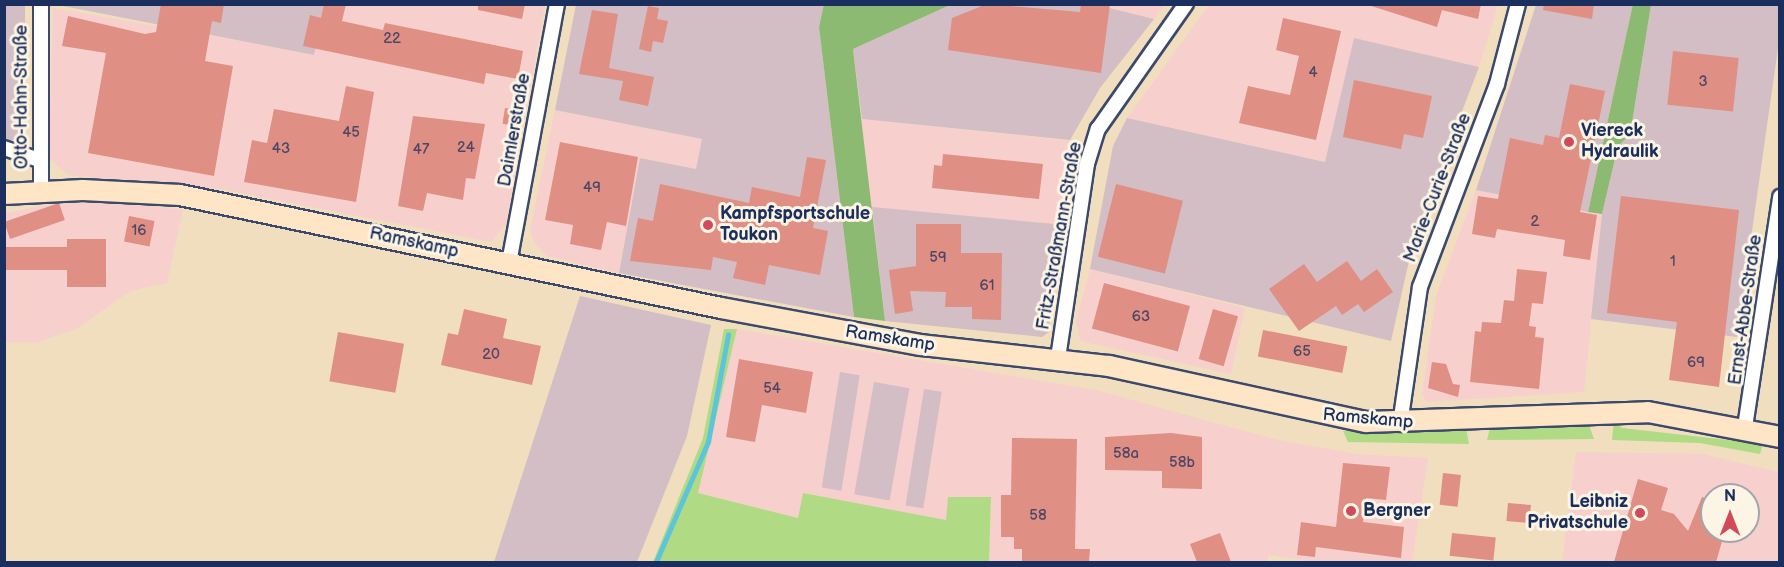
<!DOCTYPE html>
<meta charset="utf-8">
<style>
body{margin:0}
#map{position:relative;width:1784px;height:567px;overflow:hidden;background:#f0debe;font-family:"Balsamiq Sans",sans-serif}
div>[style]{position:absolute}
.built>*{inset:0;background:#f7d0ce;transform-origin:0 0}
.industrial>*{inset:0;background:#d2bec4;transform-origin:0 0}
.green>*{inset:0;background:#b1da85}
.forest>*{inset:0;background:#8cba72}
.stream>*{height:4.5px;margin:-2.25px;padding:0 2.25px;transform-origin:2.25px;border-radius:2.25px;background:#5dc5d9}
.building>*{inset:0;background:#df8f83;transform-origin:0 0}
.roads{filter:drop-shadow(2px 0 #3b496c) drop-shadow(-2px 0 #3b496c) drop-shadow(0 2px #3b496c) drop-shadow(0 -2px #3b496c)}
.street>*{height:14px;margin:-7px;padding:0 7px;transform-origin:7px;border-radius:7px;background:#fff}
.secondary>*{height:20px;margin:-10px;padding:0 10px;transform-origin:10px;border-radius:10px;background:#fee5c5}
.dots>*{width:16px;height:16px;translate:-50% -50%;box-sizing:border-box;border:3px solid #fcf5e5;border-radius:50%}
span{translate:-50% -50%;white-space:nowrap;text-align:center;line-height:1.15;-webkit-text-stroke:6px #fcf5e5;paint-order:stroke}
.number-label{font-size:15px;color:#4c4767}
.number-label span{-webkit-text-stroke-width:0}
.street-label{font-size:18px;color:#1b2f5e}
.poi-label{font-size:18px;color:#1b2f5e;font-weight:700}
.left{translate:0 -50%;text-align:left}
.right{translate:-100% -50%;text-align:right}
.frame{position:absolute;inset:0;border:6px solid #1b2f5e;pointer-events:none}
.north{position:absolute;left:1700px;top:483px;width:60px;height:60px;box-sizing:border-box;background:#fcf5e5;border:2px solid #a2a6af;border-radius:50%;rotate:0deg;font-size:16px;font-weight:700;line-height:24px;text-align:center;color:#1b2f5e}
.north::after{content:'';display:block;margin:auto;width:21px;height:27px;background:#d1495b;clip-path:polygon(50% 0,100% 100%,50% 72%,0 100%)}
</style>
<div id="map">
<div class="built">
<i style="clip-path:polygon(324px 5px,545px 5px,506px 224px,491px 242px,220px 189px,68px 175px,49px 158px,53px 8px,253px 43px)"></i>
<i style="clip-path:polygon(1097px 5px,1164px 5px,1154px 19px)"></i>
<i style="clip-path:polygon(1209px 5px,1498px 5px,1479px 67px,1354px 39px,1326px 162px,1127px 118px)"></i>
<i style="clip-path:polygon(555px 110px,702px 139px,696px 169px,640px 158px,619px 273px,547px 256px,534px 243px,530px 229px)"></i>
<i style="left:862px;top:119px;width:209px;height:89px;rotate:6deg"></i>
<i style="clip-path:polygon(1476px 190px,1602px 214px,1584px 392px,1427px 402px,1422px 395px,1436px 296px)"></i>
<i style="clip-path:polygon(124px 202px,183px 210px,167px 283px,130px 291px,78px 328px,36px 343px,5px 342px,5px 213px,59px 203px)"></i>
<i style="clip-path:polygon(1090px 269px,1245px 308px,1231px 374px,1080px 341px,1076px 322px)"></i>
<i style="clip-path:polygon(737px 329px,1096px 390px,1274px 439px,1356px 454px,1428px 458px,1412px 562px,1315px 562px,1268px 555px,1268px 562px,989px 562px,991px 498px,946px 520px,803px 493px,798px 518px,697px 493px)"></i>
<i style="clip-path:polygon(evenodd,1576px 452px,1702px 454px,1779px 472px,1779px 562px,1562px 562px,1576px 452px,1712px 495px,1748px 495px,1748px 531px,1712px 531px,1712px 495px)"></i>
</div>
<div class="industrial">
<i style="clip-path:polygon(53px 4px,324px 5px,314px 55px)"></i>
<i style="left:5px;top:5px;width:20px;height:135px"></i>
<i style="clip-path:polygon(576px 5px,824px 5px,819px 27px,854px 317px,619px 273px,640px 158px,696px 169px,702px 139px,555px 110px)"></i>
<i style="clip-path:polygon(950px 5px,1097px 5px,1154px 19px,1100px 88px,1070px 140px,862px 119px,853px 49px)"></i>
<i style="clip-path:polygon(1536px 5px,1633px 5px,1588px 212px,1476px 190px)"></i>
<i style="clip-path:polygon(1651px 5px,1779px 5px,1779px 41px,1737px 337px,1591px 319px,1602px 214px,1618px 146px,1630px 135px)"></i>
<i style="clip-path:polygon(1354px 38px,1479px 67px,1415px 234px,1391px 341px,1090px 269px,1113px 146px,1127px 118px,1325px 162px)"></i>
<i style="clip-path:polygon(872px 207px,1055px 224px,1049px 332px,1042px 337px,885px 321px)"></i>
<i style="clip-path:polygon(580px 296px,711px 325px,687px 436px,637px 562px,494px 562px)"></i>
<i style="left:840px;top:372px;width:20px;height:117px;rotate:9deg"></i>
<i style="left:874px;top:382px;width:36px;height:114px;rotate:10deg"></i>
<i style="left:924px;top:389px;width:18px;height:118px;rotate:9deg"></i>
</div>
<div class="green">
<i style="clip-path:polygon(724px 329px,737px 329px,698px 493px,798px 518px,803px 493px,946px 520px,948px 497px,991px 497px,989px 562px,653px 562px,703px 438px)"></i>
<i style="clip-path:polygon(1614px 421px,1622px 428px,1763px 444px,1760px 454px,1700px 443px,1612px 440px)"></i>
<i style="clip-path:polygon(1589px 425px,1594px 439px,1487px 440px,1490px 428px)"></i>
<i style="clip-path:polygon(1466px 428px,1469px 444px,1348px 442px,1343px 431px)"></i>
</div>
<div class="forest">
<i style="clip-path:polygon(824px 4px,950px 5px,853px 49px,885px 321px,854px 317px,819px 27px)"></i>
<i style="clip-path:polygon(1633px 4px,1651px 5px,1630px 135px,1618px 146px,1602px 214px,1588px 212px)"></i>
</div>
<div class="stream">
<i style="left:656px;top:562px;width:131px;rotate:-66.6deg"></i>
<i style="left:708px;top:442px;width:109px;rotate:-79.4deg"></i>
</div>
<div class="building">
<i style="clip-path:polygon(161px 4px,224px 4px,221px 23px,212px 21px,205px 61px,233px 66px,214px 176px,88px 153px,106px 53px,62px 46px,68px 16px,145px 34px,156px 32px)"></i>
<i style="clip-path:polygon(324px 4px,346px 4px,342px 21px,383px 30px,385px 23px,523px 51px,518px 79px,486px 73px,484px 84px,303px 46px,310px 15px,321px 18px)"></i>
<i style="clip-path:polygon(478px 4px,525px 4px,522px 19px,478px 10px)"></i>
<i style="clip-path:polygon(987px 4px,1080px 12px,1081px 4px,1110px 4px,1101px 73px,948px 50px,952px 18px)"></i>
<i style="clip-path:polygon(1365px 4px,1481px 4px,1478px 19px,1442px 10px,1437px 27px)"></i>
<i style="clip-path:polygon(1544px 4px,1594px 4px,1592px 19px,1543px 10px)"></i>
<i style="clip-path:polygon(648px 6px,659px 8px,657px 19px,668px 21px,663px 43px,653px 41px,651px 52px,639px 49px)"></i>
<i style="clip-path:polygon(592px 10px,618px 14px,609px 68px,654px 77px,648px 106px,619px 100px,623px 81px,579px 74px)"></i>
<i style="clip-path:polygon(1283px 18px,1341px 31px,1316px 140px,1239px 123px,1248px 86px,1290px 95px,1299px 56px,1276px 50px)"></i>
<i style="left:1673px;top:51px;width:66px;height:54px;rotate:6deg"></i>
<i style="clip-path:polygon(1354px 80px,1432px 96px,1423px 138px,1404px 134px,1401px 149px,1343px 137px)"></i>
<i style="clip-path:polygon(1570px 84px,1605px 91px,1580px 212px,1597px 215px,1590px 260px,1563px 256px,1565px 240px,1497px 229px,1495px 238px,1472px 234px,1478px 196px,1498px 199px,1510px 138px,1543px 145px,1545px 135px,1559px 138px)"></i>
<i style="clip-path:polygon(346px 86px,374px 92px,356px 202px,244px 182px,252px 140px,267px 143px,274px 109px,339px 121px)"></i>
<i style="left:505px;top:108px;width:13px;height:16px;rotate:9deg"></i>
<i style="clip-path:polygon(413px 116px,485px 124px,475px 179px,466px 178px,463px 200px,427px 193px,423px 211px,398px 206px)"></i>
<i style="clip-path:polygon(560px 142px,638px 157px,626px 226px,607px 222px,601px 250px,570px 244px,573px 225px,545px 220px)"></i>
<i style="clip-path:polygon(943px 154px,1043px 164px,1039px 199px,932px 188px,934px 165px,942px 166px)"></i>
<i style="clip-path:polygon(807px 157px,826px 160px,813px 228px,828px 231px,820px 275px,769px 265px,765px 285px,733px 278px,737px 262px,713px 257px,711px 270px,630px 261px,638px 218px,653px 221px,660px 184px,749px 203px,752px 187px,800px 197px)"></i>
<i style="left:1116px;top:184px;width:69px;height:75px;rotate:14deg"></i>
<i style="clip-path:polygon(1621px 196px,1739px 210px,1719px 387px,1669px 380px,1677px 322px,1607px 313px)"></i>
<i style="left:59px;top:203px;width:18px;height:58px;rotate:71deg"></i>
<i style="left:129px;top:216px;width:26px;height:26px;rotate:11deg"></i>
<i style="clip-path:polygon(916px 224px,961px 224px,961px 253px,1002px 253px,1001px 320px,972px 319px,972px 307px,945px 307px,946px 292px,910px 291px,913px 311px,895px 314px,889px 270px,916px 266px)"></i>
<i style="clip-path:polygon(67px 239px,106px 239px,106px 287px,67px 287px,67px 270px,6px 270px,6px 247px,67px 247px)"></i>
<i style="clip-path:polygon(1347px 261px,1361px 281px,1377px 269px,1393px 292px,1364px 312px,1358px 304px,1342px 315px,1336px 306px,1299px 331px,1269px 289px,1304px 264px,1317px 282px)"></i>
<i style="clip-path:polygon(1517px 269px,1547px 272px,1543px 304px,1532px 303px,1529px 326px,1536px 327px,1535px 337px,1544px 338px,1539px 389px,1470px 382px,1475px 331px,1481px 332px,1482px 322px,1501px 323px,1504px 300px,1514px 301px)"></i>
<i style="left:1104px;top:283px;width:89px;height:47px;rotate:15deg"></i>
<i style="clip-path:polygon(464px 309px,507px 319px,503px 338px,541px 346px,532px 385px,441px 365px,448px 333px,458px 335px)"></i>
<i style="left:1213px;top:309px;width:26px;height:52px;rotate:16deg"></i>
<i style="left:1263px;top:330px;width:86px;height:27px;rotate:11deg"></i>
<i style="left:338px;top:332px;width:67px;height:50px;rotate:10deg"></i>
<i style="clip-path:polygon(739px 359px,813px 372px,806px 413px,762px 405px,755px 442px,726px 437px)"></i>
<i style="clip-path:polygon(1432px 362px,1446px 364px,1453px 384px,1460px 385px,1458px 397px,1428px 388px)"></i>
<i style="clip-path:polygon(1171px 433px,1202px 437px,1202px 489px,1162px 488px,1162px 471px,1105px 470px,1105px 437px)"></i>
<i style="clip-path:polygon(1012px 438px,1077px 439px,1075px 549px,1090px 549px,1089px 562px,1022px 562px,1022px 549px,1014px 549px,1014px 537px,1001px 537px,1001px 495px,1011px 495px)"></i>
<i style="clip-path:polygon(1343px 463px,1390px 467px,1386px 500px,1366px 498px,1363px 522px,1404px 527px,1401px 558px,1316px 547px,1315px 557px,1297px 555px,1301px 522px,1336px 527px)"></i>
<i style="left:1443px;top:473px;width:18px;height:32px;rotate:6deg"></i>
<i style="clip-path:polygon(1638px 479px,1668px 488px,1661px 510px,1674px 514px,1688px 531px,1702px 497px,1712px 500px,1712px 531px,1725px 531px,1716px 562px,1614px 562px)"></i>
<i style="left:1508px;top:503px;width:23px;height:18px;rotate:5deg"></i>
<i style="clip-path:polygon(1220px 533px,1231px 562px,1197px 562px,1190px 544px)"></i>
<i style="left:1452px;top:533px;width:44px;height:23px;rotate:6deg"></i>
</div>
<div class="roads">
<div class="street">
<i style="left:4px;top:148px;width:36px;rotate:19deg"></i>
<i style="left:41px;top:190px;width:186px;rotate:-90deg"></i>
<i style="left:509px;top:263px;width:263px;rotate:-79.5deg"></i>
<i style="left:1058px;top:358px;width:196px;rotate:-81.5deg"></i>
<i style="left:1087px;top:164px;width:37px;rotate:-73deg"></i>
<i style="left:1098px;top:129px;width:153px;rotate:-54.9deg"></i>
<i style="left:1400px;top:424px;width:138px;rotate:-81.7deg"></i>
<i style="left:1420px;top:287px;width:217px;rotate:-69.2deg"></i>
<i style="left:1497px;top:84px;width:83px;rotate:-75.3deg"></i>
<i style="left:1745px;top:427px;width:233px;rotate:-81.3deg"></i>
</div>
<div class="secondary">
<i style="left:4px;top:194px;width:79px;rotate:-2.9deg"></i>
<i style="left:83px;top:190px;width:97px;rotate:3deg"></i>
<i style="left:180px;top:195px;width:553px;rotate:11.8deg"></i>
<i style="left:721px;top:308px;width:203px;rotate:10.5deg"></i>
<i style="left:921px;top:345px;width:189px;rotate:6.4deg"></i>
<i style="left:1109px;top:366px;width:263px;rotate:12.3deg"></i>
<i style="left:1366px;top:422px;width:282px;rotate:-2deg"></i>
<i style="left:1648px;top:412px;width:134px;rotate:10.7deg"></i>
</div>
</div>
<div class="dots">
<i style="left:1569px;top:142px;background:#d1495b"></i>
<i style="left:708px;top:225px;background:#d1495b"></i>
<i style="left:1351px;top:511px;background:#d1495b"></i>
<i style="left:1640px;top:513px;background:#d1495b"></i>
</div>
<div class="number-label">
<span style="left:392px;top:39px">22</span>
<span style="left:1313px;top:73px">4</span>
<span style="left:1703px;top:82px">3</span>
<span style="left:351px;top:133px">45</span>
<span style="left:466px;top:148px">24</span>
<span style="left:281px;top:149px">43</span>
<span style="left:421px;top:150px">47</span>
<span style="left:592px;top:188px">49</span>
<span style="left:1535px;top:222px">2</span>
<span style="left:139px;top:231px">16</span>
<span style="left:938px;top:258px">59</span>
<span style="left:1673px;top:262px">1</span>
<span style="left:987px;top:286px">61</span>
<span style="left:1141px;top:317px">63</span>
<span style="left:1302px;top:352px">65</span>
<span style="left:491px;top:355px">20</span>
<span style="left:1696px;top:363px">69</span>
<span style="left:772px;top:389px">54</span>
<span style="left:1126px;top:454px">58a</span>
<span style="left:1182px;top:463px">58b</span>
<span style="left:1038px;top:516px">58</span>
</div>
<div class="street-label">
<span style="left:22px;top:97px;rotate:-90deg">Otto-Hahn-Straße</span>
<span style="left:515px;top:130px;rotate:-80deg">Daimlerstraße</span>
<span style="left:1438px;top:188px;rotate:-69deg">Marie-Curie-Straße</span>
<span style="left:1060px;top:236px;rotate:-80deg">Fritz-Straßmann-Straße</span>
<span style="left:414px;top:243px;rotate:12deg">Ramskamp</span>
<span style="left:1746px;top:310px;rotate:-82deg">Ernst-Abbe-Straße</span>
<span style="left:890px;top:339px;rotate:9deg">Ramskamp</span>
<span style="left:1368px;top:419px;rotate:5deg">Ramskamp</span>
</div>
<div class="poi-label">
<span class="left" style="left:1581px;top:142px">Viereck<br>Hydraulik</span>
<span class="left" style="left:720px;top:225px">Kampfsportschule<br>Toukon</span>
<span class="right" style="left:1628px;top:513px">Leibniz<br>Privatschule</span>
<span class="left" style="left:1363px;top:511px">Bergner</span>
</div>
<div class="frame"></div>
<div class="north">N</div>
</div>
